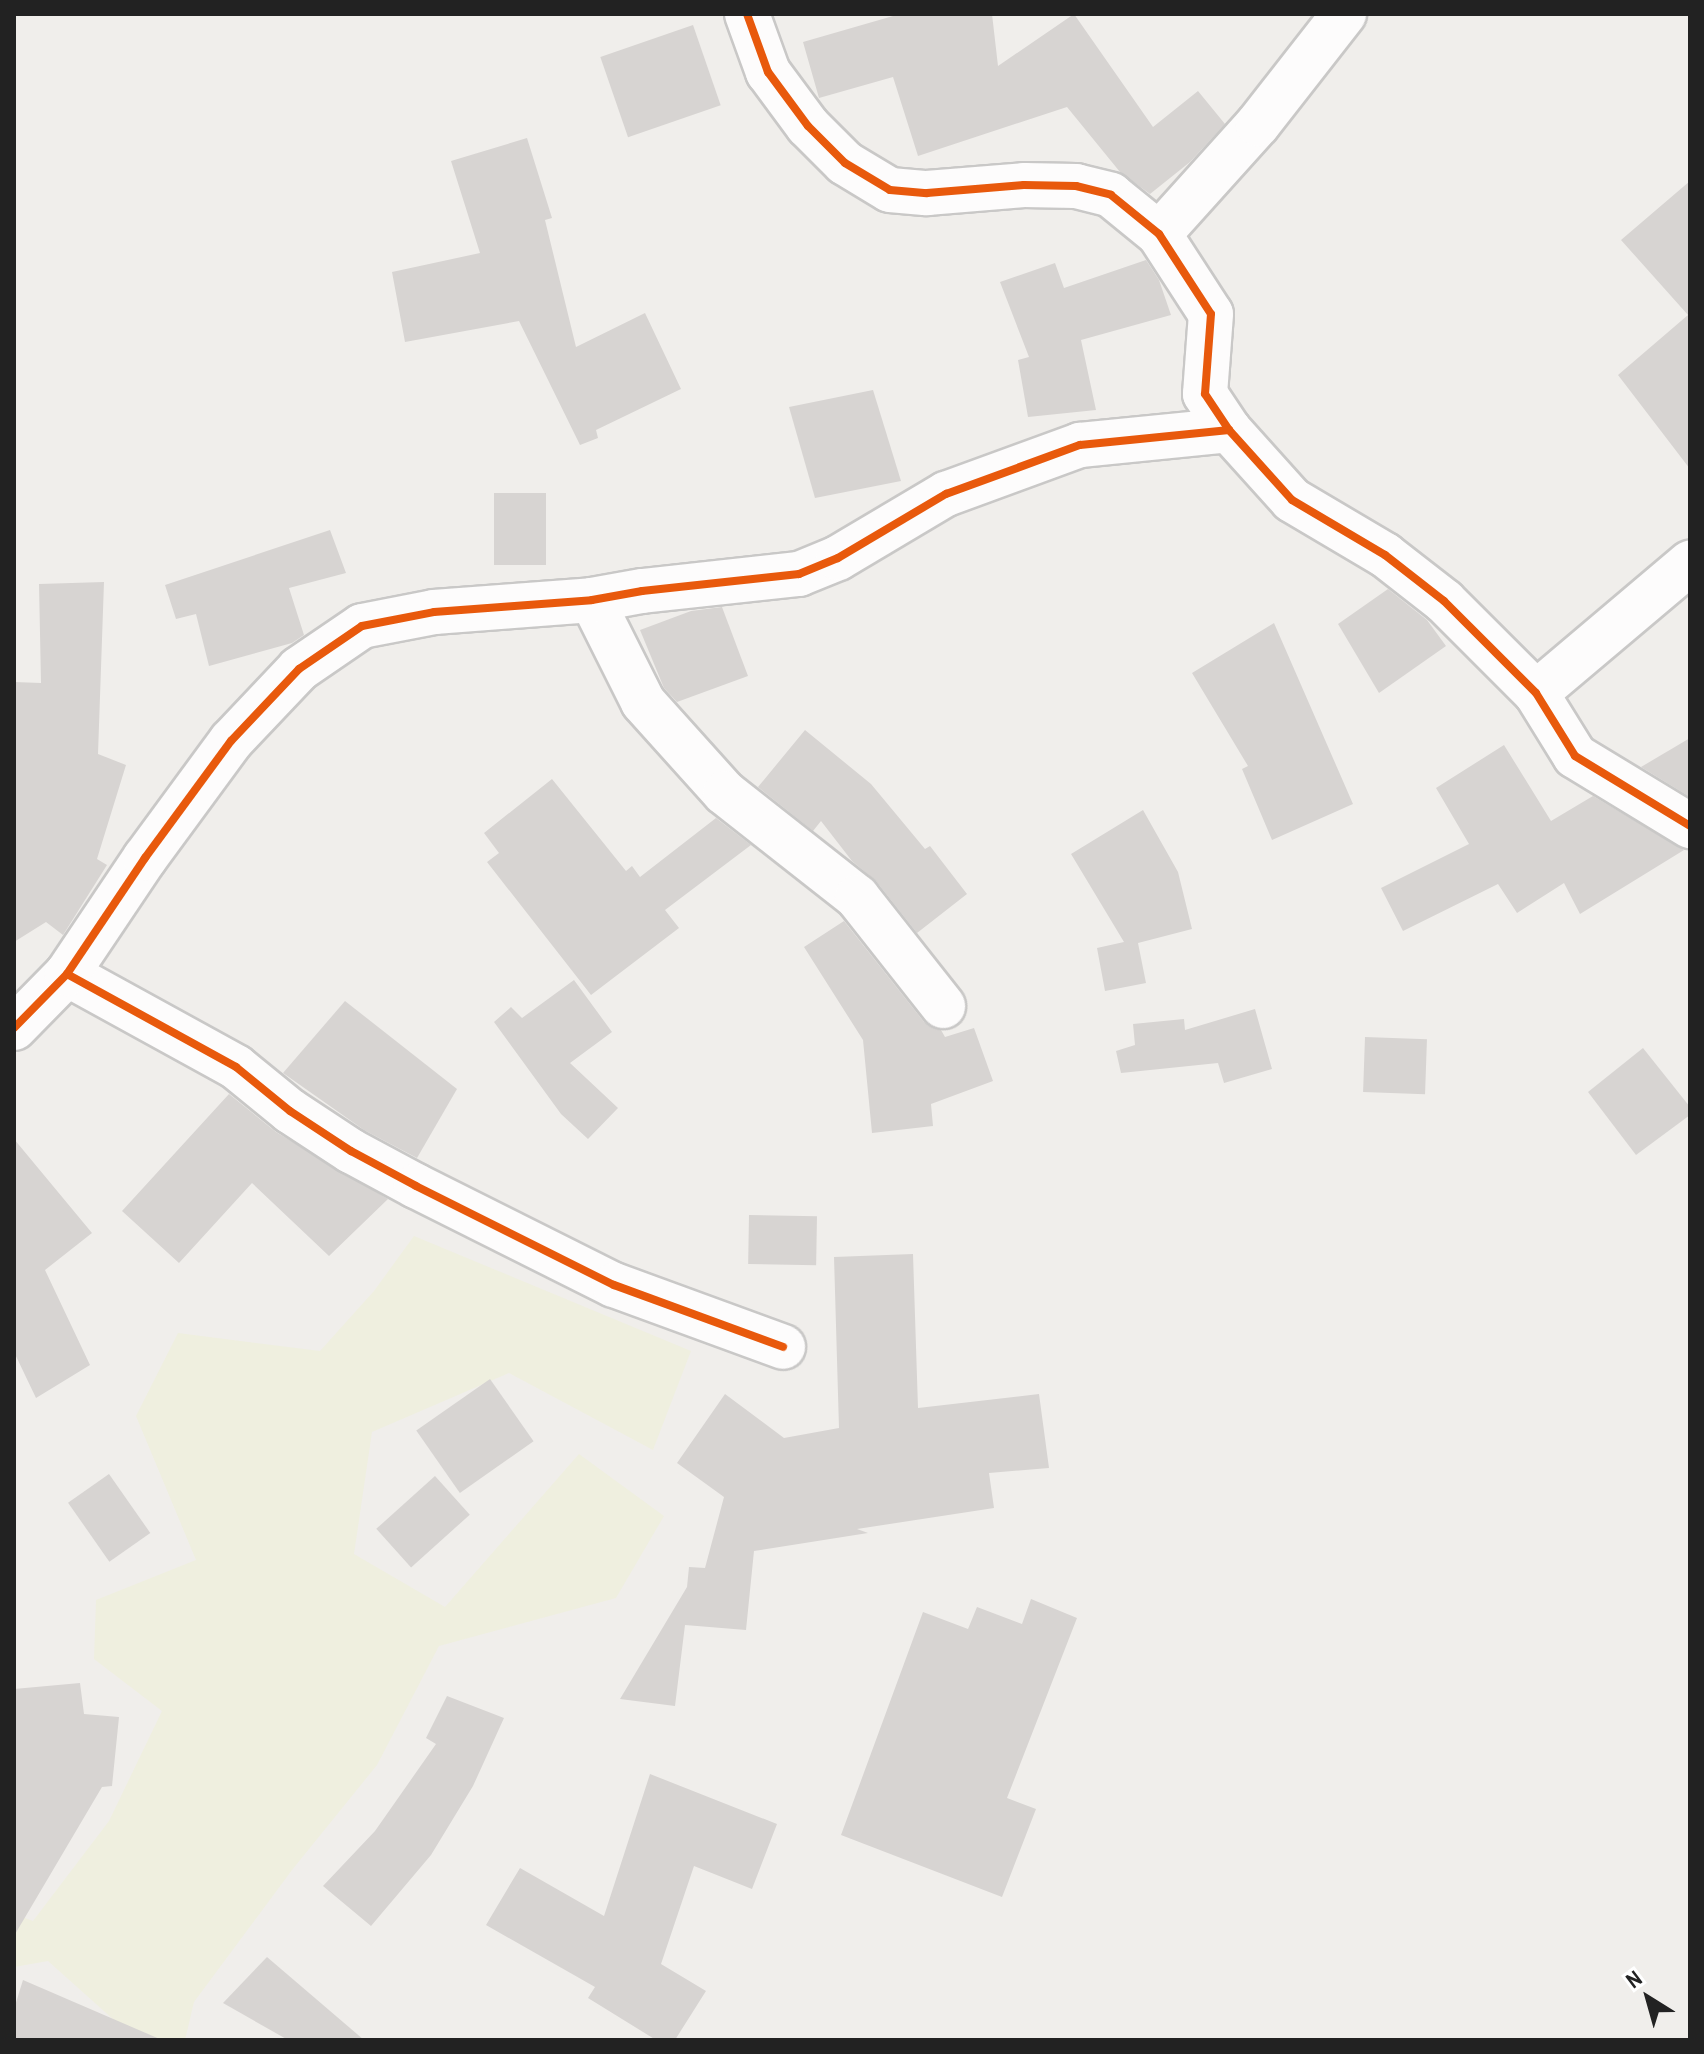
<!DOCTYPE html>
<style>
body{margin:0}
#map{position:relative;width:1704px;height:2054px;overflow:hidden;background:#f0eeeb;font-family:"Archivo Narrow",sans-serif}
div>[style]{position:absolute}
.farmland>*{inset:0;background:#efefdf}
.building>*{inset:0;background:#d7d4d2;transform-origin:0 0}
.roads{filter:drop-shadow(2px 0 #c9c8c7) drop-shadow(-2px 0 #c9c8c7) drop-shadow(0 2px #c9c8c7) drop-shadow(0 -2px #c9c8c7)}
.street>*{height:44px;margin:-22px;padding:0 22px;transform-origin:22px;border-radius:22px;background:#fdfcfc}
.cycleway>*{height:8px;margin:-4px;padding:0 4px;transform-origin:4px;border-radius:4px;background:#e8590c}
span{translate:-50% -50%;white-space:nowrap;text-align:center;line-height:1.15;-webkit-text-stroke:6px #fff;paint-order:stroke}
.frame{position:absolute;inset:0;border:16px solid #222;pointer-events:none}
.north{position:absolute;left:1608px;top:1958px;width:80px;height:80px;-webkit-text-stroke:6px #fff;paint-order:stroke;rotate:323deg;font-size:22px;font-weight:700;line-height:32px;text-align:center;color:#222}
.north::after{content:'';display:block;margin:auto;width:28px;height:36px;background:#222;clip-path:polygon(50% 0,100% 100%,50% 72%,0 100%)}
</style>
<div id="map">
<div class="farmland">
<i style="clip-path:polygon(414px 1236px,691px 1351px,653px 1450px,509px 1373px,372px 1432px,354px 1554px,445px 1607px,579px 1454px,664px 1516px,616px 1598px,439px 1646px,377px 1765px,292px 1870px,194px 2002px,185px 2040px,133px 2040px,133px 2037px,48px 1961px,14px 1967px,14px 1914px,33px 1921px,109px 1821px,162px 1711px,94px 1659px,96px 1600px,196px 1560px,136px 1416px,178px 1333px,320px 1351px,374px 1291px)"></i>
</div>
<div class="building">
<i style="clip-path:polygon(900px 14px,992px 14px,998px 66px,1074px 14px,1153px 127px,1198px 91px,1225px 124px,1190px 162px,1150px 194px,1120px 172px,1067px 107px,918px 156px,893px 77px,819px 98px,803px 42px)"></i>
<i style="left:693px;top:25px;width:85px;height:98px;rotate:71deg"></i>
<i style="clip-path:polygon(527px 138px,552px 218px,545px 220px,576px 347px,645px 313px,681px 389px,596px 430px,598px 438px,580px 445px,519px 321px,405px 342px,392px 272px,480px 253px,451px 161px)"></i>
<i style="clip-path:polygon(1690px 181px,1690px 469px,1618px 375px,1688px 315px,1621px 240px)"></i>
<i style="clip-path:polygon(1146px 260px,1159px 280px,1171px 315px,1081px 340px,1096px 410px,1028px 417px,1018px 360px,1029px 357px,1000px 282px,1055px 263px,1064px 288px)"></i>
<i style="clip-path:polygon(873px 390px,901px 481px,815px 498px,789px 407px)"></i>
<i style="left:494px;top:493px;width:52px;height:72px"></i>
<i style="clip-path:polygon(330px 530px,346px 573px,289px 588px,304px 635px,292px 643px,209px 666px,196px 614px,176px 619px,165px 585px)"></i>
<i style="clip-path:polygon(104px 582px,98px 754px,126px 765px,97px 859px,107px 865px,63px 935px,46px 922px,14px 942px,14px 682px,41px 683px,39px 584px)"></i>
<i style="clip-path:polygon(1388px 589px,1427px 620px,1446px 646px,1379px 693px,1338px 624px)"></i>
<i style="clip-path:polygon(722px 607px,748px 676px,677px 702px,664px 688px,640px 630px,691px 611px)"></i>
<i style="clip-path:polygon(1274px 623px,1353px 804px,1272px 840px,1242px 769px,1248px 766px,1192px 673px)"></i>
<i style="clip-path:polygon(805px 730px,871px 784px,925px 849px,930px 846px,967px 894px,917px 933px,876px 881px,852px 861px,821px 821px,813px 831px,758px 787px)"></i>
<i style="clip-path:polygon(1690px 738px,1690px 797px,1641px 767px)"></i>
<i style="clip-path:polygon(1504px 745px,1551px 821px,1593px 796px,1684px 850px,1580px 914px,1564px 883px,1517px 913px,1498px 884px,1403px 931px,1381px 888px,1469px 844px,1436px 788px)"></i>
<i style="clip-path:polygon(552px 779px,626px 871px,632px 866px,640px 877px,716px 818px,751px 845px,665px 910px,679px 928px,591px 995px,487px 862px,499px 853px,484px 833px)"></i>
<i style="clip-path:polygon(1143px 810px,1178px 872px,1192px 929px,1138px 943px,1146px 983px,1105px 991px,1097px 948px,1124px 942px,1071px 854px)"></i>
<i style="clip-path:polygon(844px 921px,924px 1022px,941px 1030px,945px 1037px,974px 1028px,993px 1081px,931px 1104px,933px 1126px,872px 1133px,863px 1040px,804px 947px)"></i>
<i style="clip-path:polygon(574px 980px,612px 1032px,570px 1063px,618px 1108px,588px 1139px,561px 1114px,494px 1022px,511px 1007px,522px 1018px)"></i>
<i style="clip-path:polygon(345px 1001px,457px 1089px,417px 1158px,364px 1130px,283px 1073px)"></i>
<i style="clip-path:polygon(1255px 1009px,1272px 1069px,1224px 1083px,1218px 1063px,1121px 1073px,1116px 1051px,1135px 1045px,1133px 1024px,1184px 1019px,1185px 1030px)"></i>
<i style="left:1365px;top:1037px;width:62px;height:55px;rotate:2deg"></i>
<i style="clip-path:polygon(1643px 1048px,1690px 1107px,1690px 1115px,1636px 1155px,1588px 1092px)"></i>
<i style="clip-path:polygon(229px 1094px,276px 1132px,388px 1199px,329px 1256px,252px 1183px,179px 1263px,122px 1211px)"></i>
<i style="clip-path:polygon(14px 1139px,92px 1233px,45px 1270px,90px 1365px,36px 1398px,14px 1352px)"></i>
<i style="left:749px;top:1215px;width:68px;height:49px;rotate:1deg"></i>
<i style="clip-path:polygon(913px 1254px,918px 1408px,1039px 1394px,1049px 1468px,989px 1473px,994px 1508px,857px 1529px,868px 1533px,754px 1551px,746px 1630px,685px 1625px,675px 1706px,620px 1699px,687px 1587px,689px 1567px,705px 1568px,724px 1497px,677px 1463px,725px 1394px,784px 1438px,839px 1428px,834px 1257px)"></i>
<i style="left:490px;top:1379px;width:76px;height:90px;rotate:55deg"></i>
<i style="left:109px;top:1474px;width:72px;height:50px;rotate:55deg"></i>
<i style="left:435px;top:1476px;width:52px;height:79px;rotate:48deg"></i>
<i style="clip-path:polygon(1031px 1599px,1077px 1618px,1007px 1798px,1036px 1809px,1002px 1897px,841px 1835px,923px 1612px,968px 1629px,977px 1607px,1022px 1624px)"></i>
<i style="clip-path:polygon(80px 1683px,84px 1714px,119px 1717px,112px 1786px,102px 1787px,14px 1936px,14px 1689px)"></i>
<i style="clip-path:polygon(447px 1696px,504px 1718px,473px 1786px,431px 1855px,371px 1926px,323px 1886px,375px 1831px,436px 1744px,426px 1738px)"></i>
<i style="clip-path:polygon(650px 1774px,777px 1824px,752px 1889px,694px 1866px,661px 1964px,706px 1991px,675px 2040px,656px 2040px,588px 1998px,595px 1987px,486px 1925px,520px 1868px,604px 1916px)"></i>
<i style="clip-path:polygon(267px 1957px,364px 2040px,288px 2040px,223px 2003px)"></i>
<i style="clip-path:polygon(23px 1980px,162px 2040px,14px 2040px,14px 2009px)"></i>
</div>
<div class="roads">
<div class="street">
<i style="left:747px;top:14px;width:62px;rotate:70.1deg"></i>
<i style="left:768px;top:72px;width:67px;rotate:53.5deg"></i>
<i style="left:808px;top:126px;width:52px;rotate:45deg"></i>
<i style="left:845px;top:163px;width:52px;rotate:31deg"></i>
<i style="left:890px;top:190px;width:37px;rotate:5deg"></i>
<i style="left:927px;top:193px;width:97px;rotate:-4.7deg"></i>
<i style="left:1024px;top:185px;width:52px;rotate:1.1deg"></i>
<i style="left:1076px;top:186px;width:36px;rotate:14deg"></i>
<i style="left:1111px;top:195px;width:62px;rotate:39.1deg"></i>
<i style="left:1159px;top:234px;width:95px;rotate:57deg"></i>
<i style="left:1211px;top:314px;width:80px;rotate:94.3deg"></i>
<i style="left:1205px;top:394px;width:43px;rotate:56.3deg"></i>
<i style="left:1229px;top:430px;width:94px;rotate:48deg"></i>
<i style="left:1292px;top:500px;width:108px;rotate:30.6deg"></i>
<i style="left:1385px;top:555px;width:75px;rotate:37.9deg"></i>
<i style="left:1444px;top:601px;width:130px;rotate:45deg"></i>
<i style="left:1536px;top:693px;width:74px;rotate:58.2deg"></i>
<i style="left:1575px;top:756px;width:135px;rotate:31.3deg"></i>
<i style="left:1159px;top:234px;width:148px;rotate:-48deg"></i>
<i style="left:1258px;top:124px;width:140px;rotate:-52deg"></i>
<i style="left:592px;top:600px;width:114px;rotate:63.4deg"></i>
<i style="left:643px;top:702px;width:122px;rotate:48deg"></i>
<i style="left:725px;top:793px;width:168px;rotate:38.2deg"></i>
<i style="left:857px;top:897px;width:139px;rotate:51.7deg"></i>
<i style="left:1536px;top:693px;width:202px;rotate:-40.2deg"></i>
<i style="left:67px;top:974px;width:193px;rotate:28.8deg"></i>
<i style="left:236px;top:1067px;width:70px;rotate:39.2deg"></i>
<i style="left:290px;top:1111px;width:73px;rotate:33.3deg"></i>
<i style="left:351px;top:1151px;width:74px;rotate:28.3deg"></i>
<i style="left:416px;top:1186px;width:221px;rotate:26.6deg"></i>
<i style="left:614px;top:1285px;width:180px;rotate:20.1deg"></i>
<i style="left:14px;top:1028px;width:76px;rotate:-45.5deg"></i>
<i style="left:67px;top:974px;width:140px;rotate:-56.1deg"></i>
<i style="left:145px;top:858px;width:145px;rotate:-53.7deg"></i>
<i style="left:231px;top:741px;width:99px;rotate:-46.6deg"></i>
<i style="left:299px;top:669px;width:76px;rotate:-34.3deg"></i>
<i style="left:362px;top:626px;width:73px;rotate:-11deg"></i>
<i style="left:434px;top:612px;width:158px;rotate:-4.3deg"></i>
<i style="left:592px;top:600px;width:51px;rotate:-10.2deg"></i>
<i style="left:642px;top:591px;width:158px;rotate:-6.2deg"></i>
<i style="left:799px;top:574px;width:42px;rotate:-22.3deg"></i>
<i style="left:838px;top:558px;width:126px;rotate:-30.7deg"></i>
<i style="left:946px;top:494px;width:143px;rotate:-20.1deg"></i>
<i style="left:1080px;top:445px;width:150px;rotate:-5.7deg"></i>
</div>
</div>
<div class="cycleway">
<i style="left:747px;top:14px;width:62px;rotate:70.1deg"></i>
<i style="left:768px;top:72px;width:67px;rotate:53.5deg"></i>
<i style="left:808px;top:126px;width:52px;rotate:45deg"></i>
<i style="left:845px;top:163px;width:52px;rotate:31deg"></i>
<i style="left:890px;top:190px;width:37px;rotate:5deg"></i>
<i style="left:927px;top:193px;width:97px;rotate:-4.7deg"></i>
<i style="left:1024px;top:185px;width:52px;rotate:1.1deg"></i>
<i style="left:1076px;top:186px;width:36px;rotate:14deg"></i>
<i style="left:1111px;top:195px;width:62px;rotate:39.1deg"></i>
<i style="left:1159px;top:234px;width:95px;rotate:57deg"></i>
<i style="left:1211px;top:314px;width:80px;rotate:94.3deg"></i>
<i style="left:1205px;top:394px;width:43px;rotate:56.3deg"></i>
<i style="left:1229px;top:430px;width:94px;rotate:48deg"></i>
<i style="left:1292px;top:500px;width:108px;rotate:30.6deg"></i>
<i style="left:1385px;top:555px;width:75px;rotate:37.9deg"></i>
<i style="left:1444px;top:601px;width:130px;rotate:45deg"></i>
<i style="left:1536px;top:693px;width:74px;rotate:58.2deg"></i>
<i style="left:1575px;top:756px;width:135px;rotate:31.3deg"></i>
<i style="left:67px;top:974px;width:193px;rotate:28.8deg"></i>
<i style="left:236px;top:1067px;width:70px;rotate:39.2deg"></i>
<i style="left:290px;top:1111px;width:73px;rotate:33.3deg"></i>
<i style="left:351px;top:1151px;width:74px;rotate:28.3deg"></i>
<i style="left:416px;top:1186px;width:221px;rotate:26.6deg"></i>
<i style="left:614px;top:1285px;width:180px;rotate:20.1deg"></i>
<i style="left:14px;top:1028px;width:76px;rotate:-45.5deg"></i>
<i style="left:67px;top:974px;width:140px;rotate:-56.1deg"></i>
<i style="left:145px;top:858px;width:145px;rotate:-53.7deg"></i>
<i style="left:231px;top:741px;width:99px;rotate:-46.6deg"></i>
<i style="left:299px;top:669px;width:76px;rotate:-34.3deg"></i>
<i style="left:362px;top:626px;width:73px;rotate:-11deg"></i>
<i style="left:434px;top:612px;width:158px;rotate:-4.3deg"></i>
<i style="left:592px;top:600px;width:51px;rotate:-10.2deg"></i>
<i style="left:642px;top:591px;width:158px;rotate:-6.2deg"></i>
<i style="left:799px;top:574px;width:42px;rotate:-22.3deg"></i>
<i style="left:838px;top:558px;width:126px;rotate:-30.7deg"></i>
<i style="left:946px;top:494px;width:143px;rotate:-20.1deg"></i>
<i style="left:1080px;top:445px;width:150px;rotate:-5.7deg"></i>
</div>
<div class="frame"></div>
<div class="north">N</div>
</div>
